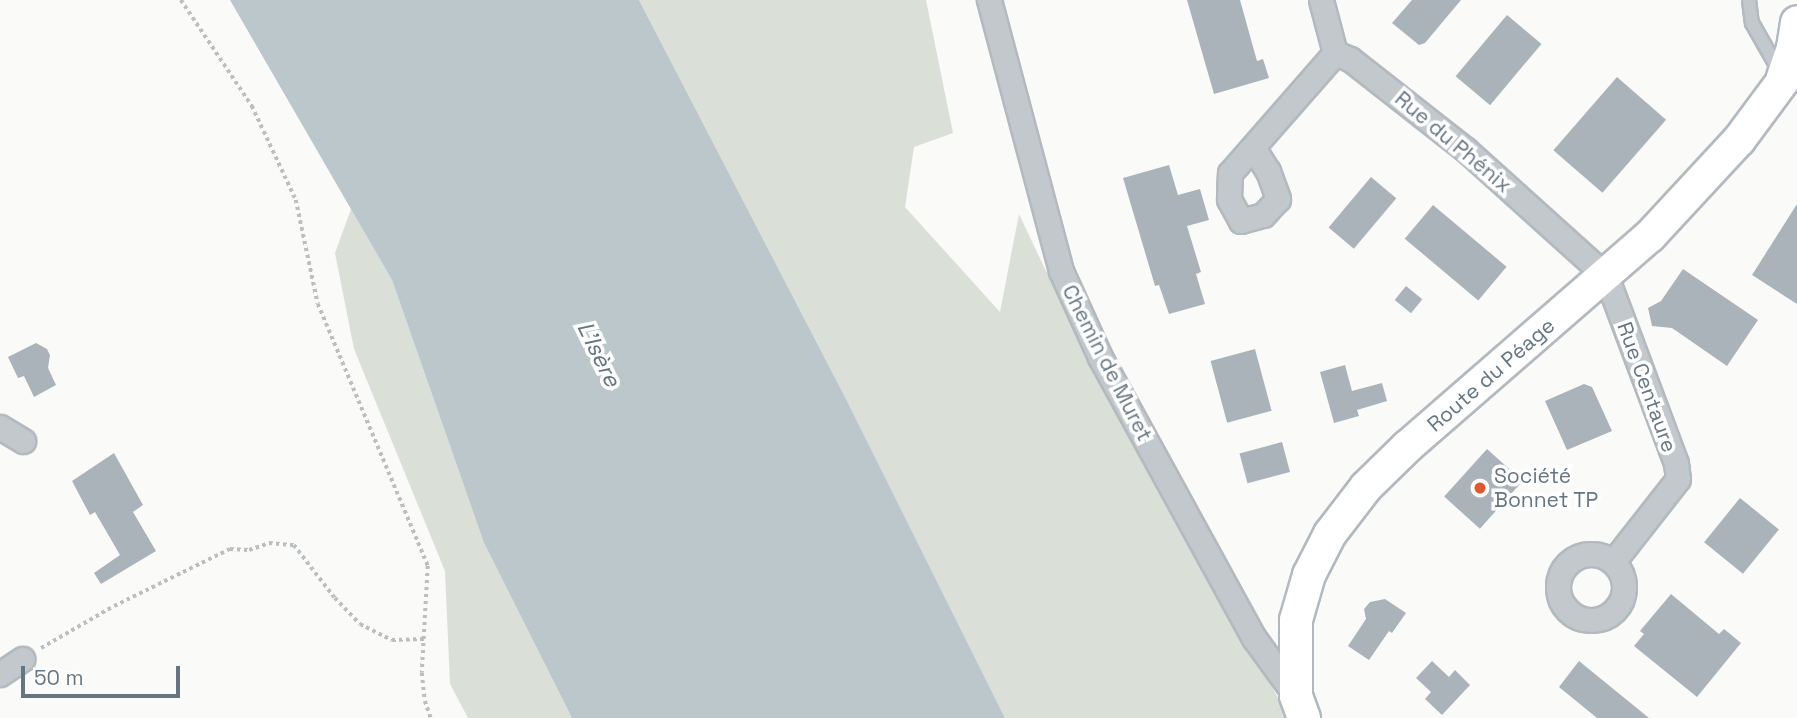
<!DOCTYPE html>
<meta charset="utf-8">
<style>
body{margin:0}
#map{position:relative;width:1797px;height:718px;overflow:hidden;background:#fafaf8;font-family:"Space Grotesk",sans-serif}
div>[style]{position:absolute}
.green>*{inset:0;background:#dadfd7}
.water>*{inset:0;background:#bbc7cb}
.building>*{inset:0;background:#aab3b9;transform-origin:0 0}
.path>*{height:3.5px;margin-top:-1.75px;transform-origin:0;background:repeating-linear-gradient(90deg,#bbbfc2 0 3.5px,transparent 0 7px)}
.roads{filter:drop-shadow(2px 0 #b3babf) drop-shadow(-2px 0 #b3babf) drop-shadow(0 2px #b3babf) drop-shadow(0 -2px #b3babf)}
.lane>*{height:12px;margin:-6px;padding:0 6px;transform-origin:6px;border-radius:6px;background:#c3c8cc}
.street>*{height:23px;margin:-11.5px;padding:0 11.5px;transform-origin:11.5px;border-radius:11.5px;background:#c3c8cc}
.street>.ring{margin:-11.5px;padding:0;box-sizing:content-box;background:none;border:23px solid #c3c8cc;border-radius:50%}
.secondary>*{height:32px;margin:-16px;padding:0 16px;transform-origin:16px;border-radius:16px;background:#fff}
.dots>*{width:19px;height:19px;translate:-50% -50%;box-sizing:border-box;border:4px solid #fff;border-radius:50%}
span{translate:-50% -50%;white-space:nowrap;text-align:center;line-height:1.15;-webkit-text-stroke:7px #fff;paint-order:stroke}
.street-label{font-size:21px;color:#657683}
.poi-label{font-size:21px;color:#657683}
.left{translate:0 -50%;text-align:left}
.water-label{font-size:23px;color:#60757c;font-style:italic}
.scale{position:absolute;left:21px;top:666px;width:159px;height:32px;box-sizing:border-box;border:4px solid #657683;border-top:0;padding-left:9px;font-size:21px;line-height:24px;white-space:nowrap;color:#657683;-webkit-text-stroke:5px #fff;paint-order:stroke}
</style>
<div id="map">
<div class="green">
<i style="clip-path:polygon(639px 0,926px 0,953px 133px,914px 147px,905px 207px,1000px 312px,1019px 214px,1045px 269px,1289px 718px,1005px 718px,847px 401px)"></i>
<i style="clip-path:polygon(351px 209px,392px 280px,484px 543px,572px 718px,468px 718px,450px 684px,445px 571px,354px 349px,335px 253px)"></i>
</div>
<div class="water">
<i style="clip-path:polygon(230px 0,639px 0,847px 401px,1005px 718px,572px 718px,484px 543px,392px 280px)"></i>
</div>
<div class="building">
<i style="clip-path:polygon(1187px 0,1240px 0,1257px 61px,1263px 59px,1269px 78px,1214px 94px)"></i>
<i style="clip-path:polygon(1412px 0,1461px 0,1425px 43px,1419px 45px,1392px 23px)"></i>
<i style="left:1507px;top:15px;width:45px;height:80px;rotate:40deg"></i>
<i style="left:1617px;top:77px;width:65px;height:97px;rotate:41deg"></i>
<i style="clip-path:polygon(1169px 165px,1178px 195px,1200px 189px,1209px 220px,1187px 226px,1201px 272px,1196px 274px,1205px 304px,1169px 314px,1159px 285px,1155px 286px,1123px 178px)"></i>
<i style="left:1371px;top:177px;width:33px;height:66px;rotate:40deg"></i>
<i style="clip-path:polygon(1797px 204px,1797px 304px,1752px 275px)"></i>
<i style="left:1433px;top:205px;width:96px;height:44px;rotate:40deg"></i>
<i style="clip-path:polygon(1683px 269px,1758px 320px,1727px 366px,1672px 328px,1652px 326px,1648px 308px,1661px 301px)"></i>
<i style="left:1406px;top:286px;width:21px;height:18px;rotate:39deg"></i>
<i style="clip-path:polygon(36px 343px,47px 349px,50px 355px,48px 368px,56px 385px,34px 397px,24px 376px,18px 378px,8px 357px)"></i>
<i style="left:1255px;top:349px;width:64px;height:46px;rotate:75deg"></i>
<i style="clip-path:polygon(1345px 365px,1352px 391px,1382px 383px,1387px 401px,1357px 410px,1359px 416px,1334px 423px,1320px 372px)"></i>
<i style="clip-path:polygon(1584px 384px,1592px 387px,1612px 431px,1567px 450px,1545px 401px)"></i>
<i style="left:1282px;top:442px;width:31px;height:44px;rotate:75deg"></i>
<i style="left:1487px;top:449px;width:48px;height:64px;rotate:42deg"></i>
<i style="clip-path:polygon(114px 453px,143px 505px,133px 512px,156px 551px,101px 584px,94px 573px,120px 555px,95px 512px,90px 515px,72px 481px)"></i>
<i style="left:1740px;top:498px;width:50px;height:57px;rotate:39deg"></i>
<i style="clip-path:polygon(1671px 594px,1719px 634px,1724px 629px,1741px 643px,1697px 697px,1634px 646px,1644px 634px,1640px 631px)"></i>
<i style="clip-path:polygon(1385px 599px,1406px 613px,1392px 633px,1389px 631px,1369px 660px,1348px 646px,1366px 619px,1364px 609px,1370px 602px)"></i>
<i style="clip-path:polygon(1432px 661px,1449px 677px,1455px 670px,1470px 685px,1442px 715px,1425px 699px,1431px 692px,1416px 678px)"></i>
<i style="clip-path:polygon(1579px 661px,1649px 718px,1597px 718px,1559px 687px)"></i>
</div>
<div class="path">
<i style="left:181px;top:0;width:128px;rotate:56.2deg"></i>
<i style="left:252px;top:106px;width:104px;rotate:64.9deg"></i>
<i style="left:296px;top:200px;width:106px;rotate:78.1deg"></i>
<i style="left:318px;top:304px;width:284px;rotate:67.2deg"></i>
<i style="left:428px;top:566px;width:107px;rotate:93.2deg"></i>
<i style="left:422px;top:673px;width:28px;rotate:84deg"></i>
<i style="left:425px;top:701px;width:18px;rotate:71deg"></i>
<i style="left:41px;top:648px;width:84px;rotate:-29.9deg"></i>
<i style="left:114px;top:606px;width:129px;rotate:-26.2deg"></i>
<i style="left:230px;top:549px;width:19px;rotate:3deg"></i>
<i style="left:249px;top:550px;width:21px;rotate:-19deg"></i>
<i style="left:269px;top:543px;width:25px;rotate:5deg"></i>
<i style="left:294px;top:545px;width:67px;rotate:52.3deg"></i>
<i style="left:335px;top:598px;width:36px;rotate:46deg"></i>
<i style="left:360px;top:624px;width:36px;rotate:27deg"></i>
<i style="left:392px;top:640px;width:32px;rotate:-2deg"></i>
</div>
<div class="roads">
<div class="lane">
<i style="left:1749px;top:0;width:23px;rotate:83deg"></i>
<i style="left:1752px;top:23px;width:56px;rotate:60.3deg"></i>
</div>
<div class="street">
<i style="left:989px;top:0;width:280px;rotate:75.1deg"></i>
<i style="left:1061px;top:271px;width:94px;rotate:65.6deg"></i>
<i style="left:1100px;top:357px;width:320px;rotate:61.3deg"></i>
<i style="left:1254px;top:638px;width:72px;rotate:54.1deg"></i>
<i style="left:1321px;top:0;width:55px;rotate:75.2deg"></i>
<i style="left:1335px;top:53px;width:16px;rotate:22deg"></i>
<i style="left:1350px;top:59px;width:147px;rotate:38.1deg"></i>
<i style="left:1466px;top:150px;width:188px;rotate:42deg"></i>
<i style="left:1606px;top:276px;width:200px;rotate:69.5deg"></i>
<i style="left:1676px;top:463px;width:16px;rotate:83deg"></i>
<i style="left:1678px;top:479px;width:105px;rotate:128.1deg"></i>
<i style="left:1254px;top:149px;width:26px;rotate:58deg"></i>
<i style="left:1268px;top:171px;width:30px;rotate:70deg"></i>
<i style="left:1278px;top:199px;width:22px;rotate:133deg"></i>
<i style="left:1263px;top:215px;width:23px;rotate:165deg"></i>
<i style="left:1241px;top:221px;width:25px;rotate:-119deg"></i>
<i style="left:1229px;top:199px;width:26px;rotate:-88deg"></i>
<i style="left:1230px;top:173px;width:159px;rotate:-48.8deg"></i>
<i style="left:0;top:427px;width:27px;rotate:31deg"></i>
<i class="ring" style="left:1558px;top:554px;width:43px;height:43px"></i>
<i style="left:0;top:674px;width:27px;rotate:-34deg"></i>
</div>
<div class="secondary">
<i style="left:1783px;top:77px;width:31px;rotate:-71deg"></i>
<i style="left:1793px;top:48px;width:26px;rotate:-81deg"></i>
<i style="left:1304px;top:718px;width:23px;rotate:-110deg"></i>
<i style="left:1296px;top:696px;width:76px;rotate:-90deg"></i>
<i style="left:1296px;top:620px;width:47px;rotate:-73.9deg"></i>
<i style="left:1309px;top:575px;width:46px;rotate:-62.9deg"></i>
<i style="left:1330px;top:534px;width:59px;rotate:-52.5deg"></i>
<i style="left:1366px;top:487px;width:57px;rotate:-44.3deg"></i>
<i style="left:1407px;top:447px;width:322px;rotate:-41deg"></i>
<i style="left:1650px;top:236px;width:131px;rotate:-47.2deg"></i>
<i style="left:1739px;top:140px;width:97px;rotate:-53.4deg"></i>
</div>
</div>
<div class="dots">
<i style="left:1480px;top:488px;background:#e4572e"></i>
</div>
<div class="street-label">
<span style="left:1453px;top:142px;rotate:40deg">Rue du Phénix</span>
<span style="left:1107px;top:363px;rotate:63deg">Chemin de Muret</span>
<span style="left:1491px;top:375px;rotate:-41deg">Route du Péage</span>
<span style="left:1647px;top:387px;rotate:70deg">Rue Centaure</span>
</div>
<div class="poi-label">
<span class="left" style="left:1494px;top:488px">Société<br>Bonnet TP</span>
</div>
<div class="water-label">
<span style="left:599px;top:354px;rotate:64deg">L'Isère</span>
</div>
<div class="scale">50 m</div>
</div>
